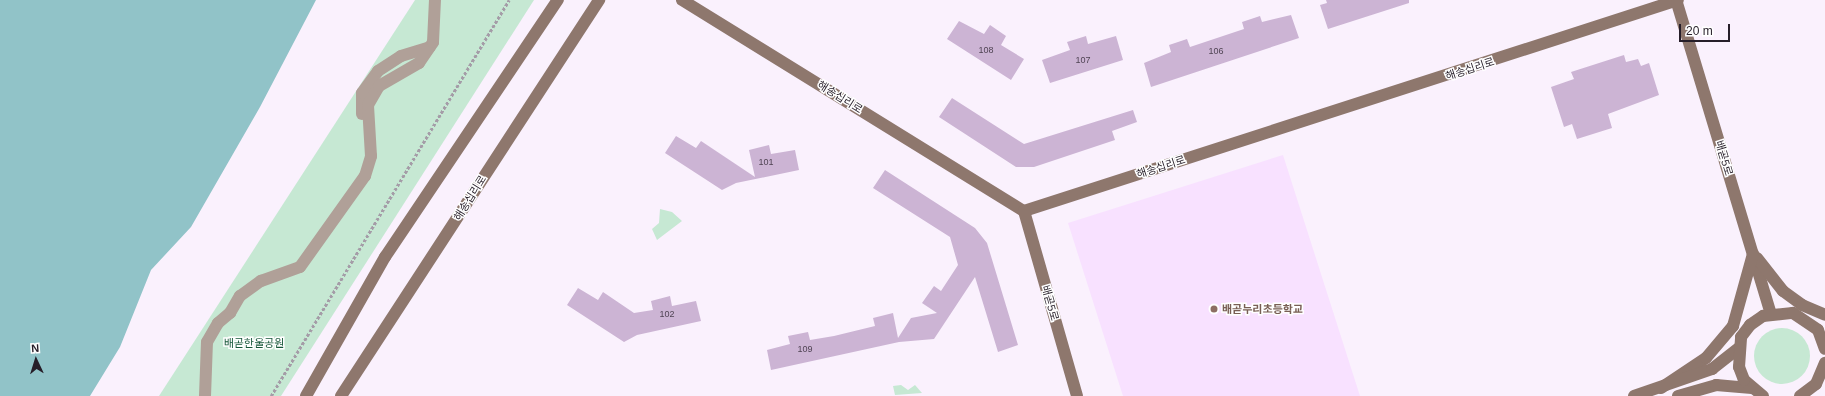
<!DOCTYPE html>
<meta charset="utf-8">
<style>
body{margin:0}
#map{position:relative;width:1825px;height:396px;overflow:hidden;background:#faf1fd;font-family:Arial,"Noto Sans KR",sans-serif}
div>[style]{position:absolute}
.built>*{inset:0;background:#f8e1ff}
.green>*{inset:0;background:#c6e8d3}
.round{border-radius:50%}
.water>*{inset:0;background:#91c3c8}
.building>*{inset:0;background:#ccb4d4}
.path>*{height:2.5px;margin-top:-1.25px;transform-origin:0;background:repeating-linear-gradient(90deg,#a49ca7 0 3px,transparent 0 5px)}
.street>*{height:12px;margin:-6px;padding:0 6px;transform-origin:6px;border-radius:6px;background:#b0a098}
.secondary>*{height:12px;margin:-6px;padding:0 6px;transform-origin:6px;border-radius:6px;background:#8e776d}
.dots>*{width:11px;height:11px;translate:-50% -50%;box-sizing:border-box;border:2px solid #fff;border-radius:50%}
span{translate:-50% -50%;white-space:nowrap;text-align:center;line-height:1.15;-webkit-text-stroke:3px #fff;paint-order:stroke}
.number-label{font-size:9px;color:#504454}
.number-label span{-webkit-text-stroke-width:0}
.street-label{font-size:11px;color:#261e29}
.education-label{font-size:11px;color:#785e54;font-weight:700}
.left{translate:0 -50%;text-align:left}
.park-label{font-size:11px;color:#165739}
.north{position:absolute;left:16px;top:340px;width:40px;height:40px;-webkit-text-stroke:3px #fff;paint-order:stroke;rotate:356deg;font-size:11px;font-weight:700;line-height:16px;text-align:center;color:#261e29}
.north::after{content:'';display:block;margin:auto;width:14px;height:18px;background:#261e29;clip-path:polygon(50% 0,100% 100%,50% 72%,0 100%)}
.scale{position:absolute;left:1679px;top:24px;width:51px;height:18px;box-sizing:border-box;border:2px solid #261e29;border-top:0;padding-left:5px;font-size:12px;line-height:14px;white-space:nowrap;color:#261e29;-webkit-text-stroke:3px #fff;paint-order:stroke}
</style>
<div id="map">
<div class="built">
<i style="clip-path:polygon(1283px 155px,1360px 396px,1123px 396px,1068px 223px)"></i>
</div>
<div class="green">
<i style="clip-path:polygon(415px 0,534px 0,281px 396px,159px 396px)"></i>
<i style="clip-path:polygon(660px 209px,672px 212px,682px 221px,657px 240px,652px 229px,659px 223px)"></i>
<i class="round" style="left:1754px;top:328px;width:56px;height:56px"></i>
<i style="clip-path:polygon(901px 385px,908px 390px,915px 385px,922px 393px,895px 395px,893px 386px)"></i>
</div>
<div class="water">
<i style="clip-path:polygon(0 0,316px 0,260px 107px,191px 227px,151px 270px,120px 347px,90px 396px,0 396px)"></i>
</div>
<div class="building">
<i style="clip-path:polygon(1326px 0,1409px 0,1409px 3px,1328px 29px,1320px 5px,1327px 3px)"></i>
<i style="clip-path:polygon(1291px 15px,1299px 38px,1151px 87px,1144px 63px,1171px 52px,1169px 45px,1187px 39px,1190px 47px,1244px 29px,1242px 22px,1260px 16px,1262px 22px)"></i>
<i style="clip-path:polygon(959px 21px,984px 34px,990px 25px,1006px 36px,1001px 45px,1024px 59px,1011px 80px,947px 39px)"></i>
<i style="clip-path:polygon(1086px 36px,1088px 44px,1116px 36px,1123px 60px,1050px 83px,1042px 60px,1070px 50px,1067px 42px)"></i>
<i style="clip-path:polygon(1624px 55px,1626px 62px,1638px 59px,1641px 66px,1649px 63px,1659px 95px,1608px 114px,1612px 128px,1577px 139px,1572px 124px,1564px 127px,1551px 87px,1574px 79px,1571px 72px)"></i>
<i style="clip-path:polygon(952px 98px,1024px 144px,1133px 110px,1137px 122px,1112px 131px,1115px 140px,1034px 167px,1016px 167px,939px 117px)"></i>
<i style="clip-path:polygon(676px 136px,696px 148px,701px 141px,755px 177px,749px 150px,769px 145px,771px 154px,795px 150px,799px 170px,736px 183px,722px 190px,665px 153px)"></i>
<i style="clip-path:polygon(885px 170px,975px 228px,987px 243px,1018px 345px,998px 352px,975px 277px,934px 339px,899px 342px,771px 370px,767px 350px,790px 344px,788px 336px,808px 332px,810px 340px,834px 336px,875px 326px,873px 318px,893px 313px,898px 338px,911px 318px,937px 313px,922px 303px,934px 286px,941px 291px,958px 265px,950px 237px,873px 188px)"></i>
<i style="clip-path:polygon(578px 288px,598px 300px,603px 292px,634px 313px,653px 310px,651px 301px,670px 296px,672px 306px,696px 301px,701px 321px,637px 335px,624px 342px,567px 305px)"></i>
</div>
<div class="path">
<i style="left:271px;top:396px;width:462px;rotate:-59deg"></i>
</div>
<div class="street">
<i style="left:362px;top:114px;width:21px;rotate:-90deg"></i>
<i style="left:362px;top:93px;width:27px;rotate:-54deg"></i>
<i style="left:378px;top:71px;width:27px;rotate:-33deg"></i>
<i style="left:401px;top:56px;width:30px;rotate:-17deg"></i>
<i style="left:205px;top:396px;width:54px;rotate:-87.9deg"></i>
<i style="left:207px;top:342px;width:22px;rotate:-60deg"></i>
<i style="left:218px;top:323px;width:16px;rotate:-40deg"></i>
<i style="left:230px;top:313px;width:20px;rotate:-60deg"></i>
<i style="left:240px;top:296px;width:26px;rotate:-36deg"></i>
<i style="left:261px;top:281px;width:41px;rotate:-19.7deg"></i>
<i style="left:300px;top:267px;width:112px;rotate:-54.5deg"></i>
<i style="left:365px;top:176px;width:21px;rotate:-73deg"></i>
<i style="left:371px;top:156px;width:51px;rotate:-93.4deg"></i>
<i style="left:368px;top:105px;width:22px;rotate:-60deg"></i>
<i style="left:379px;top:86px;width:46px;rotate:-29.9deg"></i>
<i style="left:419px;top:63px;width:25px;rotate:-56deg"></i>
<i style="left:433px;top:42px;width:42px;rotate:-87.3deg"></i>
</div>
<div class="secondary">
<i style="left:682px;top:0;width:402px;rotate:31.7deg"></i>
<i style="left:1024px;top:211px;width:687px;rotate:-17.88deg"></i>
<i style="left:1677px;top:3px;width:325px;rotate:73.2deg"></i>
<i style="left:1024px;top:211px;width:192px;rotate:74deg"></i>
<i style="left:1757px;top:258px;width:42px;rotate:51.8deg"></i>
<i style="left:1783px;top:291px;width:24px;rotate:36deg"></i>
<i style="left:1802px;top:305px;width:25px;rotate:23deg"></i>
<i style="left:1661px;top:388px;width:54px;rotate:-33.7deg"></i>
<i style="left:1706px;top:358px;width:42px;rotate:-49.8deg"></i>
<i style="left:1733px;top:326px;width:75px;rotate:-74.5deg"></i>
<i style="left:306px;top:396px;width:160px;rotate:-60.4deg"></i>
<i style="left:385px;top:257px;width:310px;rotate:-56.1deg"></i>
<i style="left:341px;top:396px;width:473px;rotate:-56.9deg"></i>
<i style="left:1634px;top:396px;width:83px;rotate:-19.1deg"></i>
<i style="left:1712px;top:369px;width:34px;rotate:-38deg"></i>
<i style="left:1678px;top:396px;width:40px;rotate:-16deg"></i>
<i style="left:1716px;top:385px;width:36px;rotate:5deg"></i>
<i style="left:1763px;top:396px;width:25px;rotate:-140deg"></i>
<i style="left:1744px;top:380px;width:14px;rotate:-111deg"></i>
<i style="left:1739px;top:367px;width:30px;rotate:-86deg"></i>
<i style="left:1741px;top:337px;width:15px;rotate:-53deg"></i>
<i style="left:1750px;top:325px;width:16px;rotate:-35deg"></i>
<i style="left:1763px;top:316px;width:30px;rotate:-6deg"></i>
<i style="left:1793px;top:313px;width:30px;rotate:34deg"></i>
<i style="left:1818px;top:330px;width:20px;rotate:70deg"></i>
<i style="left:1800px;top:396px;width:20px;rotate:-37deg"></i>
<i style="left:1816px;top:384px;width:23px;rotate:-67deg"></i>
</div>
<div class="dots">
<i style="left:1214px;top:309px;background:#8d6e63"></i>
</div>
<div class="number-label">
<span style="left:986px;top:50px">108</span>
<span style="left:1216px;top:51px">106</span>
<span style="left:1083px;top:60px">107</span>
<span style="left:766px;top:162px">101</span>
<span style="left:667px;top:314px">102</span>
<span style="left:805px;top:349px">109</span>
</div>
<div class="street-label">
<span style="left:1470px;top:69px;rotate:-18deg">해송십리로</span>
<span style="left:840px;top:97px;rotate:32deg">해송십리로</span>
<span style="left:1724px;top:158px;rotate:73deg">배곧5로</span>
<span style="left:1161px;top:167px;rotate:-18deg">해송십리로</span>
<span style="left:470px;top:198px;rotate:-58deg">해송십리로</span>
<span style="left:1050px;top:303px;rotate:74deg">배곧5로</span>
</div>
<div class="education-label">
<span class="left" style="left:1222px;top:309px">배곧누리초등학교</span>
</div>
<div class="park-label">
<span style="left:254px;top:343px">배곧한울공원</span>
</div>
<div class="north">N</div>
<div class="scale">20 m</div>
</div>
